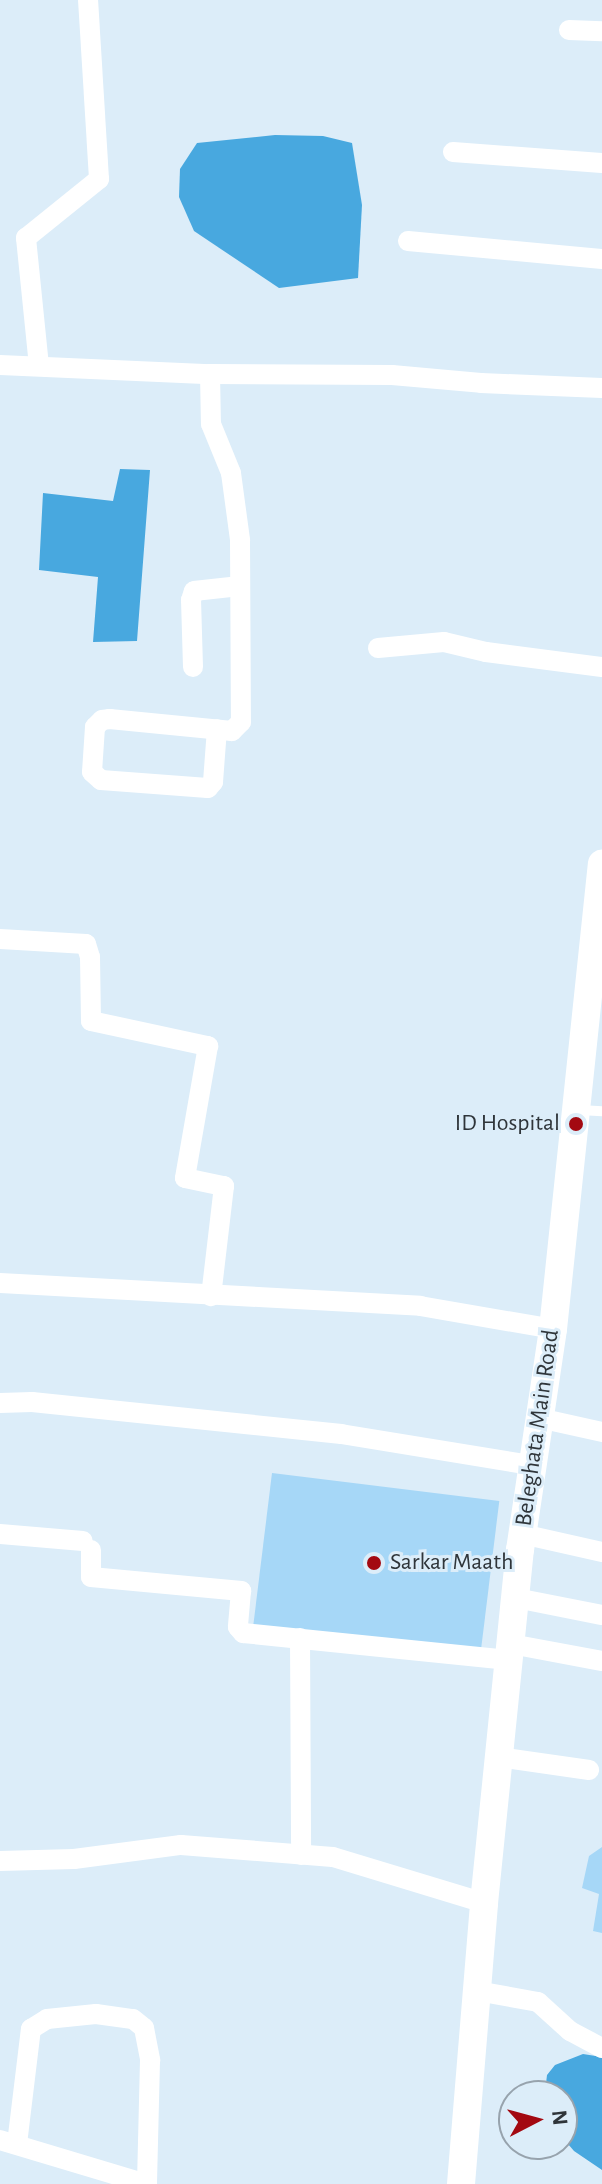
<!DOCTYPE html>
<style>
body{margin:0}
#map{position:relative;width:602px;height:2184px;overflow:hidden;background:#dcedf9;font-family:"Alegreya Sans",sans-serif}
div>[style]{position:absolute}
.green>*{inset:0;background:#a6d7f7;transform-origin:0 0}
.water>*{inset:0;background:#48a8df}
.service>*{height:10px;margin:-5px;padding:0 5px;transform-origin:5px;border-radius:5px;background:#fff}
.minor>*{height:20px;margin:-10px;padding:0 10px;transform-origin:10px;border-radius:10px;background:#fff}
.secondary>*{height:28px;margin:-14px;padding:0 14px;transform-origin:14px;border-radius:14px;background:#fff}
.dots>*{width:22px;height:22px;translate:-50% -50%;box-sizing:border-box;border:4px solid #dcedf9;border-radius:50%}
span{translate:-50% -50%;white-space:nowrap;text-align:center;line-height:1.15;-webkit-text-stroke:6px #dcedf9;paint-order:stroke}
.poi-label{font-size:24px;color:#2f353a}
.right{translate:-100% -50%;text-align:right}
.left{translate:0 -50%;text-align:left}
.street-label{font-size:24px;color:#2f353a}
.north{position:absolute;left:498px;top:2080px;width:80px;height:80px;box-sizing:border-box;background:#dcedf9;border:2px solid #97a3ad;border-radius:50%;rotate:84deg;font-size:22px;font-weight:700;line-height:32px;text-align:center;color:#2f353a}
.north::after{content:'';display:block;margin:auto;width:28px;height:36px;background:#a30911;clip-path:polygon(50% 0,100% 100%,50% 72%,0 100%)}
</style>
<div id="map">
<div class="green">
<i style="left:272px;top:1473px;width:229px;height:156px;rotate:7deg"></i>
<i style="clip-path:polygon(602px 1847px,602px 1933px,593px 1931px,599px 1894px,582px 1888px,589px 1856px)"></i>
</div>
<div class="water">
<i style="clip-path:polygon(275px 135px,323px 136px,352px 143px,362px 205px,358px 278px,279px 288px,194px 231px,179px 197px,180px 169px,197px 143px)"></i>
<i style="clip-path:polygon(120px 469px,150px 470px,137px 641px,93px 642px,98px 577px,39px 570px,43px 493px,113px 501px)"></i>
<i style="clip-path:polygon(583px 2054px,602px 2057px,602px 2170px,574px 2151px,562px 2137px,562px 2096px,546px 2096px,545px 2092px,547px 2075px,555px 2065px)"></i>
</div>
<div class="service">
<i style="left:580px;top:1110px;width:22px;rotate:3deg"></i>
</div>
<div class="minor">
<i style="left:569px;top:30px;width:33px;rotate:2deg"></i>
<i style="left:453px;top:152px;width:149px;rotate:4.2deg"></i>
<i style="left:408px;top:241px;width:195px;rotate:5.3deg"></i>
<i style="left:0;top:365px;width:210px;rotate:2.5deg"></i>
<i style="left:210px;top:374px;width:182px;rotate:0.3deg"></i>
<i style="left:392px;top:375px;width:89px;rotate:5.1deg"></i>
<i style="left:481px;top:383px;width:121px;rotate:2.4deg"></i>
<i style="left:39px;top:366px;width:129px;rotate:-95.8deg"></i>
<i style="left:26px;top:238px;width:94px;rotate:-38.9deg"></i>
<i style="left:99px;top:179px;width:179px;rotate:-93.5deg"></i>
<i style="left:210px;top:374px;width:50px;rotate:88.9deg"></i>
<i style="left:211px;top:424px;width:53px;rotate:67.8deg"></i>
<i style="left:231px;top:473px;width:68px;rotate:82.3deg"></i>
<i style="left:240px;top:540px;width:182px;rotate:89.7deg"></i>
<i style="left:241px;top:722px;width:13px;rotate:135deg"></i>
<i style="left:232px;top:731px;width:123px;rotate:-174.4deg"></i>
<i style="left:110px;top:719px;width:8px;rotate:173deg"></i>
<i style="left:102px;top:720px;width:10px;rotate:135deg"></i>
<i style="left:95px;top:727px;width:45px;rotate:93.8deg"></i>
<i style="left:92px;top:772px;width:12px;rotate:42deg"></i>
<i style="left:101px;top:780px;width:107px;rotate:4.3deg"></i>
<i style="left:208px;top:788px;width:8px;rotate:-50deg"></i>
<i style="left:213px;top:782px;width:53px;rotate:-85.7deg"></i>
<i style="left:378px;top:648px;width:66px;rotate:-5.2deg"></i>
<i style="left:444px;top:642px;width:43px;rotate:13.4deg"></i>
<i style="left:486px;top:652px;width:117px;rotate:7.4deg"></i>
<i style="left:193px;top:667px;width:67px;rotate:-91.7deg"></i>
<i style="left:191px;top:600px;width:9px;rotate:-72deg"></i>
<i style="left:194px;top:591px;width:46px;rotate:-6.2deg"></i>
<i style="left:0;top:939px;width:86px;rotate:3.3deg"></i>
<i style="left:86px;top:944px;width:14px;rotate:73deg"></i>
<i style="left:90px;top:957px;width:64px;rotate:89.1deg"></i>
<i style="left:91px;top:1021px;width:120px;rotate:12.1deg"></i>
<i style="left:208px;top:1046px;width:134px;rotate:99.9deg"></i>
<i style="left:185px;top:1178px;width:40px;rotate:12deg"></i>
<i style="left:224px;top:1186px;width:111px;rotate:96.7deg"></i>
<i style="left:0;top:1283px;width:421px;rotate:3.1deg"></i>
<i style="left:420px;top:1306px;width:135px;rotate:9.8deg"></i>
<i style="left:0;top:1403px;width:32px;rotate:-2deg"></i>
<i style="left:32px;top:1402px;width:311px;rotate:5.9deg"></i>
<i style="left:341px;top:1434px;width:193px;rotate:9.3deg"></i>
<i style="left:539px;top:1418px;width:65px;rotate:12.5deg"></i>
<i style="left:0;top:1534px;width:83px;rotate:4.8deg"></i>
<i style="left:522px;top:1534px;width:82px;rotate:12.7deg"></i>
<i style="left:91px;top:1550px;width:27px;rotate:90deg"></i>
<i style="left:91px;top:1577px;width:151px;rotate:5.3deg"></i>
<i style="left:241px;top:1591px;width:36px;rotate:95deg"></i>
<i style="left:238px;top:1627px;width:8px;rotate:50deg"></i>
<i style="left:243px;top:1633px;width:267px;rotate:5.8deg"></i>
<i style="left:516px;top:1598px;width:88px;rotate:11.2deg"></i>
<i style="left:300px;top:1638px;width:217px;rotate:89.7deg"></i>
<i style="left:511px;top:1644px;width:93px;rotate:10.6deg"></i>
<i style="left:499px;top:1757px;width:91px;rotate:8.2deg"></i>
<i style="left:0;top:1861px;width:74px;rotate:-1.5deg"></i>
<i style="left:74px;top:1859px;width:108px;rotate:-7.5deg"></i>
<i style="left:181px;top:1845px;width:152px;rotate:4.5deg"></i>
<i style="left:333px;top:1857px;width:158px;rotate:16.9deg"></i>
<i style="left:477px;top:1991px;width:62px;rotate:10.2deg"></i>
<i style="left:538px;top:2002px;width:43px;rotate:42.2deg"></i>
<i style="left:570px;top:2031px;width:36px;rotate:28deg"></i>
<i style="left:0;top:2140px;width:153px;rotate:16.7deg"></i>
<i style="left:17px;top:2144px;width:116px;rotate:-83.1deg"></i>
<i style="left:31px;top:2029px;width:19px;rotate:-32deg"></i>
<i style="left:47px;top:2019px;width:49px;rotate:-5.8deg"></i>
<i style="left:96px;top:2014px;width:37px;rotate:8deg"></i>
<i style="left:133px;top:2019px;width:14px;rotate:39deg"></i>
<i style="left:144px;top:2028px;width:33px;rotate:79deg"></i>
<i style="left:150px;top:2060px;width:124px;rotate:91.4deg"></i>
</div>
<div class="secondary">
<i style="left:461px;top:2184px;width:282px;rotate:-85.3deg"></i>
<i style="left:484px;top:1903px;width:355px;rotate:-84.2deg"></i>
<i style="left:520px;top:1550px;width:223px;rotate:-81.5deg"></i>
<i style="left:553px;top:1329px;width:468px;rotate:-84deg"></i>
</div>
<div class="dots">
<i style="left:576px;top:1124px;background:#a30911"></i>
<i style="left:374px;top:1563px;background:#a30911"></i>
</div>
<div class="poi-label">
<span class="right" style="left:560px;top:1124px">ID Hospital</span>
<span class="left" style="left:390px;top:1563px">Sarkar Maath</span>
</div>
<div class="street-label">
<span style="left:538px;top:1428px;rotate:-82deg">Beleghata Main Road</span>
</div>
<div class="north">N</div>
</div>
